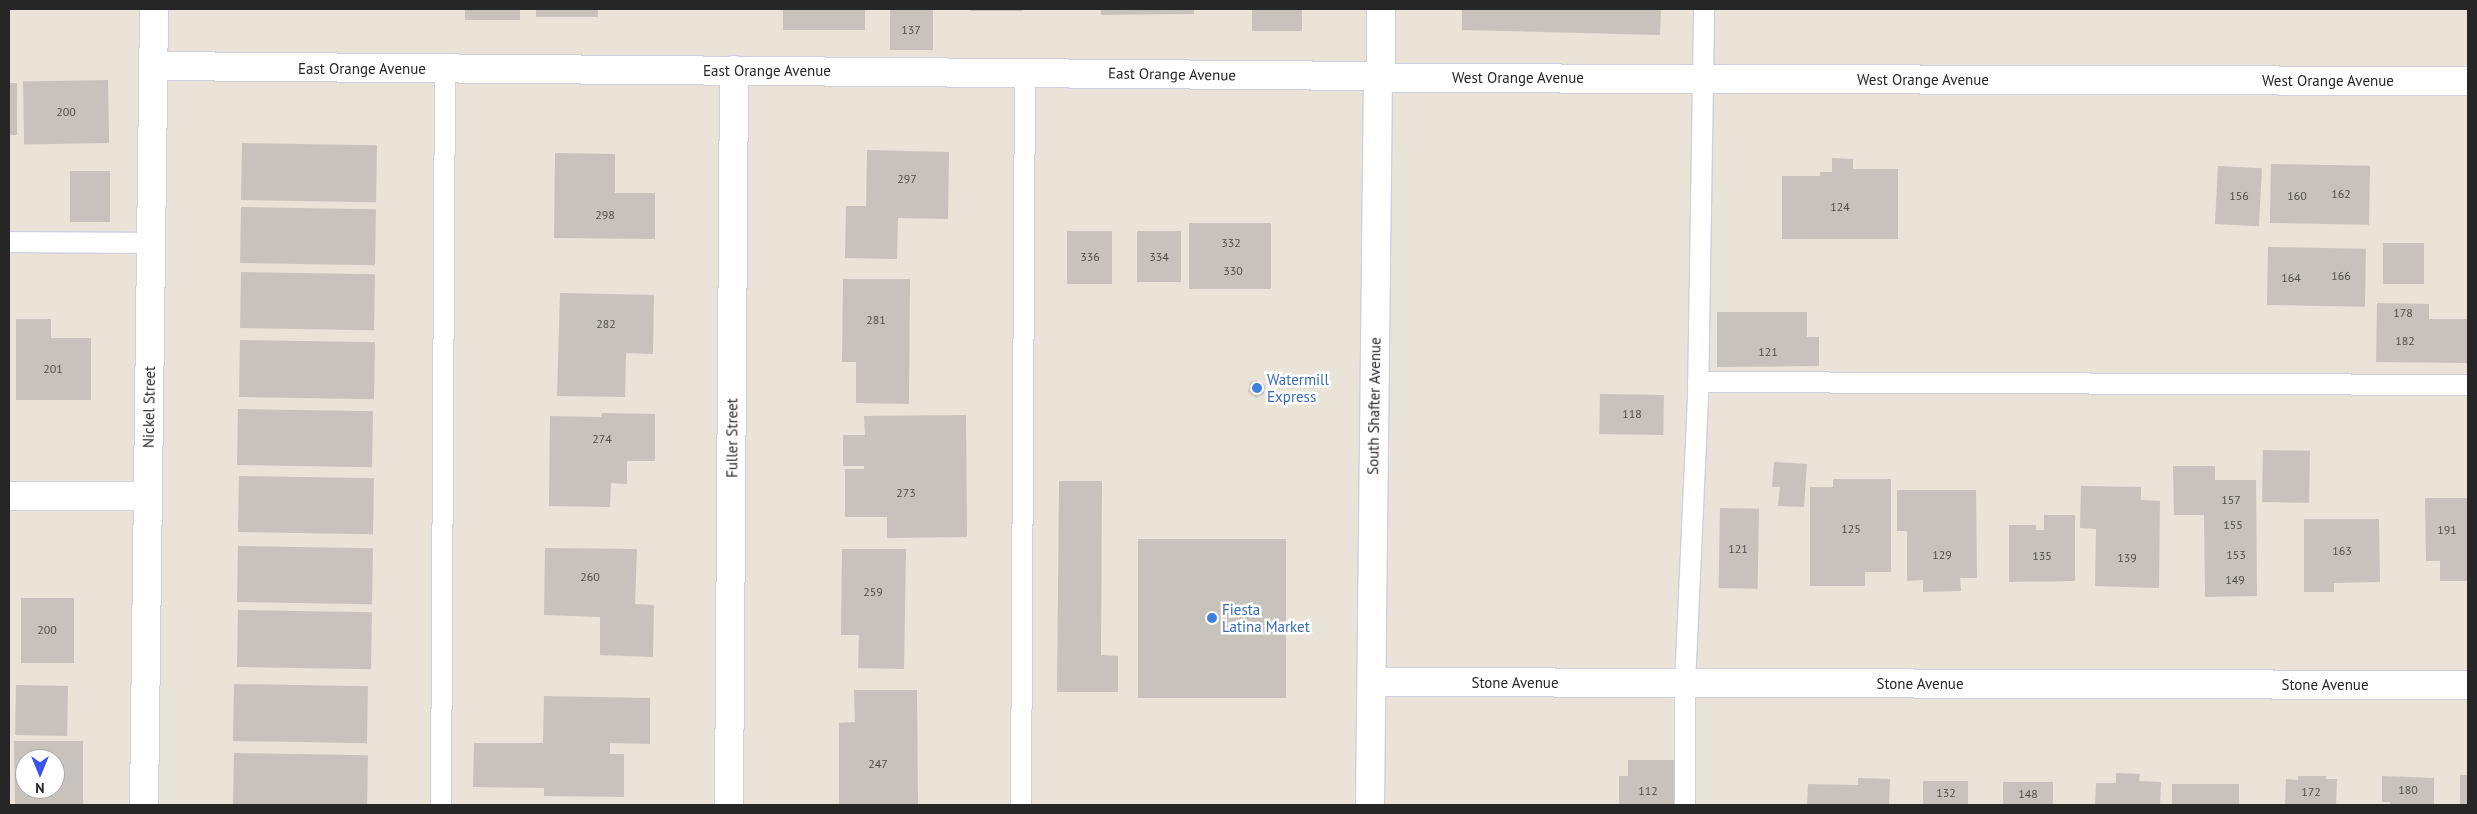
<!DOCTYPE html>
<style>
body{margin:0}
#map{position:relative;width:2477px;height:814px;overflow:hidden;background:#e9e3d8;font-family:"PT Sans",sans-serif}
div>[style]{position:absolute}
.building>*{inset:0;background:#c7c2bb;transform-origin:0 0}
.roads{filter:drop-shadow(1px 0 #cdd0df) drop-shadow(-1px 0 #cdd0df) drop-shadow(0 1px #cdd0df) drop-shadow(0 -1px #cdd0df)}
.lane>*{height:20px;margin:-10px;padding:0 10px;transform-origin:10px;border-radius:10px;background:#fff}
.street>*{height:28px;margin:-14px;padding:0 14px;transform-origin:14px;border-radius:14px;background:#fff}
.secondary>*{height:28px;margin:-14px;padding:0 14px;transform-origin:14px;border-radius:14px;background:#fff}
.dots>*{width:14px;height:14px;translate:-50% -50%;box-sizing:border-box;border:2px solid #fff;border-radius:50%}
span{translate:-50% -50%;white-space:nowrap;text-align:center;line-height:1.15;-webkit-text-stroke:5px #fff;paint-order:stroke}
.number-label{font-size:12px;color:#4e4d4b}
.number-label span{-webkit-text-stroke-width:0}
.street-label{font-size:15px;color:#262626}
.shop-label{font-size:15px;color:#366cbe}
.left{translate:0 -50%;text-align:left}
.frame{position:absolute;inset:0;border:10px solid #262626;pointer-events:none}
.north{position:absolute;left:15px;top:749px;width:50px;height:50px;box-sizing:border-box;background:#fff;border:1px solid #a8a8a8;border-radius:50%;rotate:180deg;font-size:14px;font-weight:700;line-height:20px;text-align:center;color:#262626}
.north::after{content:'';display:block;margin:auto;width:18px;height:22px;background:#3c51f2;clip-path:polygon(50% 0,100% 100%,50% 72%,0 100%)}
</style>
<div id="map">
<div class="building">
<i style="left:465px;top:9px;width:55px;height:11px"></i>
<i style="left:536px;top:9px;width:62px;height:8px"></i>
<i style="left:783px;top:9px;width:82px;height:21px"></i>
<i style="left:890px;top:9px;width:43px;height:41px"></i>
<i style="left:971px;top:9px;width:51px;height:2px"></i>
<i style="clip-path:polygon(1101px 9px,1194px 9px,1194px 14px,1101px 15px)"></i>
<i style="left:1252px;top:9px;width:50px;height:22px"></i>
<i style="clip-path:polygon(1462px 9px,1661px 9px,1660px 35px,1462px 30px)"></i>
<i style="left:108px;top:80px;width:63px;height:85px;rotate:89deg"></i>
<i style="left:9px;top:83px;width:8px;height:52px"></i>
<i style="left:242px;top:143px;width:135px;height:57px;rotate:1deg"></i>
<i style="clip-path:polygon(867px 150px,949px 152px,948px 219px,898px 218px,897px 259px,845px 258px,846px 206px,866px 206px)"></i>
<i style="clip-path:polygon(555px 153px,615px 154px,615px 193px,655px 193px,655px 239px,554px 238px)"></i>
<i style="clip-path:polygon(1832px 158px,1853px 159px,1853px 169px,1898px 169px,1898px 239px,1782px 239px,1782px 176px,1820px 176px,1820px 172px,1832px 172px)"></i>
<i style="left:2271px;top:164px;width:99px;height:59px;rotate:1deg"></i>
<i style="left:2218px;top:166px;width:44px;height:58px;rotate:3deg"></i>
<i style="left:70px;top:171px;width:40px;height:51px"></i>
<i style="left:241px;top:207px;width:135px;height:56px;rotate:1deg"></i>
<i style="left:1189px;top:223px;width:82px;height:66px"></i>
<i style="left:1067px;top:231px;width:45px;height:53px"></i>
<i style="left:1137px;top:231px;width:44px;height:51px"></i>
<i style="left:2383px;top:243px;width:41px;height:41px"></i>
<i style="left:2268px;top:247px;width:98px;height:58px;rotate:1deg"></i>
<i style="left:241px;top:272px;width:134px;height:56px;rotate:1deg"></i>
<i style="clip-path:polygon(843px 279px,910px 279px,909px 404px,856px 403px,856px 362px,842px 362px)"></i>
<i style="clip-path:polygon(560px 293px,654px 295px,653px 354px,626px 353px,625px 397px,557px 396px)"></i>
<i style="clip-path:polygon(2377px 303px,2429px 304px,2429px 319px,2468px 319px,2468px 363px,2376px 362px)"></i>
<i style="clip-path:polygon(1717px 312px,1807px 312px,1807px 337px,1819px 337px,1819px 366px,1717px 367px)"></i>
<i style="clip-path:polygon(16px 319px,51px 319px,51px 338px,91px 338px,91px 400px,16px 400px)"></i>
<i style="left:240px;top:340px;width:135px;height:57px;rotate:1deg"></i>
<i style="clip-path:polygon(1257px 380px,1265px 385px,1264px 394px,1256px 398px,1248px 392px,1250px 382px)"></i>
<i style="left:1600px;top:394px;width:64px;height:40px;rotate:1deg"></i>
<i style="left:238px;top:409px;width:135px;height:56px;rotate:1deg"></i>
<i style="clip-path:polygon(602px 413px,655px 414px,655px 461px,627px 461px,627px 484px,611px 483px,610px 507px,549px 506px,550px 416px,601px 417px)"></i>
<i style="clip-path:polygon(966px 415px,967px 537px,887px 538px,887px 517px,845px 517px,845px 469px,864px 469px,864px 466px,843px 466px,843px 435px,865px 435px,864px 416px)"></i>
<i style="left:2263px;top:450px;width:47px;height:52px;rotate:1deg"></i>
<i style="clip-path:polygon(1774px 462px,1807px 464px,1804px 507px,1778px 506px,1780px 487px,1772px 487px)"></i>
<i style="clip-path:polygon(2173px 466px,2215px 466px,2215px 480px,2256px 480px,2257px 596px,2205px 597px,2204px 515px,2174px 515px)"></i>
<i style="left:239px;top:476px;width:135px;height:56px;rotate:1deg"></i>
<i style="clip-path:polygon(1833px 479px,1891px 479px,1891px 572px,1865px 572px,1865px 586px,1810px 586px,1810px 487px,1833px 487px)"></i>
<i style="clip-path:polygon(1059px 481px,1102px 481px,1101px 655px,1118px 656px,1118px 692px,1057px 692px)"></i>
<i style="clip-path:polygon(2081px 486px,2141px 487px,2141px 500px,2160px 501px,2159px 588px,2095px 586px,2096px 529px,2080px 528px)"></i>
<i style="clip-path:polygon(1897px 490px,1976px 490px,1977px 578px,1960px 578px,1961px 591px,1923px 592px,1923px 580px,1907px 581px,1907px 531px,1897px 531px)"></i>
<i style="clip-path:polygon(2425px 498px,2468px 498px,2468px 581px,2440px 581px,2440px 561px,2426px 561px)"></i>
<i style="left:1720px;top:508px;width:39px;height:80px;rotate:1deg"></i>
<i style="clip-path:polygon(2044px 515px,2075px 515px,2075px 581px,2009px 582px,2009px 525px,2036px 525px,2036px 530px,2044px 530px)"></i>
<i style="clip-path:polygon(2304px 519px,2379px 519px,2380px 582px,2334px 583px,2334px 592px,2304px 592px)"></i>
<i style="left:1138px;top:539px;width:148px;height:159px"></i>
<i style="left:238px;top:546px;width:135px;height:56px;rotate:1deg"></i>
<i style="clip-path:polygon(545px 548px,637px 549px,635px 604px,654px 605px,653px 657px,600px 655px,600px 617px,544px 615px)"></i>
<i style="clip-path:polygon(842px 549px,906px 549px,904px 669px,858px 668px,859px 635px,841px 635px)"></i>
<i style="left:21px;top:598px;width:53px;height:65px"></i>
<i style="left:238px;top:610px;width:134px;height:57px;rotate:1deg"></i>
<i style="left:234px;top:684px;width:134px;height:57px;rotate:1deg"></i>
<i style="left:16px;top:685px;width:52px;height:50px;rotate:1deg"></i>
<i style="clip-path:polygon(854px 690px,917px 690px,918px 805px,839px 805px,839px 723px,855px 722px)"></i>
<i style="clip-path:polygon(544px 696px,650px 698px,650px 744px,610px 743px,610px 754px,624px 754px,624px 797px,544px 796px,544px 788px,473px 787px,474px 743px,543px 743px)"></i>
<i style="clip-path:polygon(evenodd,14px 741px,83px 741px,83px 805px,15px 805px,14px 741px,25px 759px,55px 759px,55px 789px,25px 789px,25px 759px)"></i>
<i style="left:234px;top:753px;width:134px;height:52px;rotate:1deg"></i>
<i style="clip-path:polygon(1628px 760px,1676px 760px,1676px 805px,1619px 805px,1619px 776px,1628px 776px)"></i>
<i style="clip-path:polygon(2116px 773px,2140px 774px,2139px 781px,2161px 782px,2160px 805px,2095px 805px,2096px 783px,2116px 783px)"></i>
<i style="left:2460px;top:775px;width:8px;height:30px"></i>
<i style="clip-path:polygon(2298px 776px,2326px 776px,2326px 779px,2337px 779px,2336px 805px,2285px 805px,2286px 779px,2298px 780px)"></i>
<i style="clip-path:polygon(2382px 776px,2434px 778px,2434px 805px,2390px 805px,2390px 802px,2382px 802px)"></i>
<i style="clip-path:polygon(1858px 778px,1890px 779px,1889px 805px,1807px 805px,1808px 784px,1858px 785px)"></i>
<i style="left:1923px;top:781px;width:45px;height:24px"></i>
<i style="left:2003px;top:782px;width:50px;height:23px"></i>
<i style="left:2172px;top:784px;width:67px;height:21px"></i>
</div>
<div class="roads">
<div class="lane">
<i style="left:9px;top:242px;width:142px;rotate:0.4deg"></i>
<i style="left:1698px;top:382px;width:770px;rotate:0.22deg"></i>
<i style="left:441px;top:805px;width:736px;rotate:-89.69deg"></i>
<i style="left:1021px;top:805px;width:732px;rotate:-89.69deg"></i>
<i style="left:1685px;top:805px;width:121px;rotate:-90deg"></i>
<i style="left:1685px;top:684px;width:287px;rotate:-87.4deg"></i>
<i style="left:1698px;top:397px;width:388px;rotate:-89.1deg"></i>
</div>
<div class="street">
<i style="left:153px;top:66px;width:1228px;rotate:0.47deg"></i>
<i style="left:1378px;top:78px;width:1090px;rotate:0.16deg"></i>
<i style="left:9px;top:496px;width:139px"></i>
<i style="left:1372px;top:682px;width:1096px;rotate:0.16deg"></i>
<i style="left:144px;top:805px;width:796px;rotate:-89.28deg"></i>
<i style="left:729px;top:805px;width:735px;rotate:-89.61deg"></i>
</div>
<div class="secondary">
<i style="left:1370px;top:805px;width:727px;rotate:-89.37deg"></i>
<i style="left:1378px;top:78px;width:4px;rotate:-34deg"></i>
<i style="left:1381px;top:76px;width:67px;rotate:-90deg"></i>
</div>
</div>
<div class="dots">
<i style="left:1257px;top:388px;background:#3f7fe0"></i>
<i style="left:1212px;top:618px;background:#3f7fe0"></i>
</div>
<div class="number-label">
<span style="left:911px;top:30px">137</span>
<span style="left:66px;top:112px">200</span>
<span style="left:907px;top:179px">297</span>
<span style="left:2341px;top:194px">162</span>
<span style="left:2239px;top:196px">156</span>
<span style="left:2297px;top:196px">160</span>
<span style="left:1840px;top:207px">124</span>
<span style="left:605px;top:215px">298</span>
<span style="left:1231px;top:243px">332</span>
<span style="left:1090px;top:257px">336</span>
<span style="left:1159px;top:257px">334</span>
<span style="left:1233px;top:271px">330</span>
<span style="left:2341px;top:276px">166</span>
<span style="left:2291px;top:278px">164</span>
<span style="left:2403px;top:313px">178</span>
<span style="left:876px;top:320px">281</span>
<span style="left:606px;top:324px">282</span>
<span style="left:2405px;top:341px">182</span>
<span style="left:1768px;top:352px">121</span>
<span style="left:53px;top:369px">201</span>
<span style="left:1632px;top:414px">118</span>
<span style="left:602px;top:439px">274</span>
<span style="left:906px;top:493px">273</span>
<span style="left:2231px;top:500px">157</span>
<span style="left:2233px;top:525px">155</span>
<span style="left:1851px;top:529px">125</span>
<span style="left:2447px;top:530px">191</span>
<span style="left:1738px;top:549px">121</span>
<span style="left:2342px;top:551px">163</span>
<span style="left:1942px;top:555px">129</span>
<span style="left:2236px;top:555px">153</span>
<span style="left:2042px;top:556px">135</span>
<span style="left:2127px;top:558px">139</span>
<span style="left:590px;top:577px">260</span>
<span style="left:2235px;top:580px">149</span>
<span style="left:873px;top:592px">259</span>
<span style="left:47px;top:630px">200</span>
<span style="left:878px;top:764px">247</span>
<span style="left:2408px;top:790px">180</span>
<span style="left:1648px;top:791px">112</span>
<span style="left:2311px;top:792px">172</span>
<span style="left:1946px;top:793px">132</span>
<span style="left:2028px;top:794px">148</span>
</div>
<div class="street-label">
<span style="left:362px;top:69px">East Orange Avenue</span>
<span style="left:767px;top:71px">East Orange Avenue</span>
<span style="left:1172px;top:74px;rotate:1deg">East Orange Avenue</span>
<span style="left:1518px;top:78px">West Orange Avenue</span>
<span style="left:1923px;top:80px">West Orange Avenue</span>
<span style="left:2328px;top:81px">West Orange Avenue</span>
<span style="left:1374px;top:406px;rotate:-89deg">South Shafter Avenue</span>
<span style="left:149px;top:407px;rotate:-89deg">Nickel Street</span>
<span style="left:732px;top:438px;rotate:-90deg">Fuller Street</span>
<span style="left:1515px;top:683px">Stone Avenue</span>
<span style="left:1920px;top:684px">Stone Avenue</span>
<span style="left:2325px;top:685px">Stone Avenue</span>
</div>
<div class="shop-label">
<span class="left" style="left:1267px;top:388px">Watermill<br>Express</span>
<span class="left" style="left:1222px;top:618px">Fiesta<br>Latina Market</span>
</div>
<div class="frame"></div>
<div class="north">N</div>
</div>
